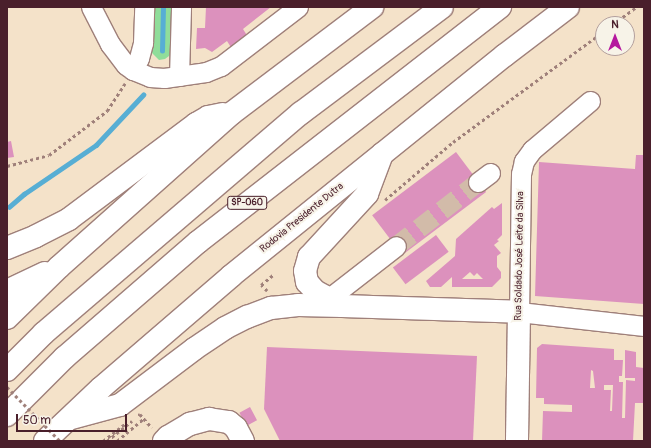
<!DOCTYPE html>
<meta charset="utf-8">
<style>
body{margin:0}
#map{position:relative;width:651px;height:448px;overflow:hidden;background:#f4e2c9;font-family:Pangolin,sans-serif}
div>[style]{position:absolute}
.green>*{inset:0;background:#90dd9a}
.stream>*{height:4.5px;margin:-2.25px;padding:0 2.25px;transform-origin:2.25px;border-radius:2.25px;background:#57aed4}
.building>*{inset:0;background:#dc91bd;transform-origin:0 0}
.minor-tunnel>*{height:19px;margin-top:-9.5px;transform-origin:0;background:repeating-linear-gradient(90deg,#d2bba9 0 19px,transparent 0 29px)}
.path>*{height:2.5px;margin-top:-1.25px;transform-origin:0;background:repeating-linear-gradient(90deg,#9f807a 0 3px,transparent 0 6px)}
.roads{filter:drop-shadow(1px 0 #9f807a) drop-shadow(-1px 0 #9f807a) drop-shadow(0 1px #9f807a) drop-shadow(0 -1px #9f807a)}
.minor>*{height:19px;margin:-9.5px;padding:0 9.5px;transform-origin:9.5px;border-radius:9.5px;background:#fff}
.major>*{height:22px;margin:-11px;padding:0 11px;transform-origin:11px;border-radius:11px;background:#fff}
.highway>*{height:22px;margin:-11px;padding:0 11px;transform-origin:11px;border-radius:11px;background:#fff}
.path-bridge>*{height:2.5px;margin-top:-1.25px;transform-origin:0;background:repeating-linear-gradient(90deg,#9f807a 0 3px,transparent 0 6px)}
span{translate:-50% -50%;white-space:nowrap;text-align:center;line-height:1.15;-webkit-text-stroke:4px #f7f3e8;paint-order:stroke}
.shield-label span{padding:1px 3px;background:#f7f3e8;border:1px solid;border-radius:3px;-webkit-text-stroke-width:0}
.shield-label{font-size:9px;color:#4a1f2b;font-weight:700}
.street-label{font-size:10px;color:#4a1f2b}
.frame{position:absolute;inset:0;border:8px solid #4a1f2b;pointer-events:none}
.north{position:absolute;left:595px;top:16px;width:40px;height:40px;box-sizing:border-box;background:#f7f3e8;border:1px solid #b29e9c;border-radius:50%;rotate:0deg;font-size:11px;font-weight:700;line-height:16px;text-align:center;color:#4a1f2b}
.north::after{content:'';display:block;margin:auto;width:14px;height:18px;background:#b5179e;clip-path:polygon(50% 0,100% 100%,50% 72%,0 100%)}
.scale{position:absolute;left:16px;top:414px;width:111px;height:18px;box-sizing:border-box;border:2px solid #4a1f2b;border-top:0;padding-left:5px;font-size:12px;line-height:14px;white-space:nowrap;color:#4a1f2b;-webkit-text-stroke:3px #f7f3e8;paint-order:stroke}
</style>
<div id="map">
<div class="green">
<i style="clip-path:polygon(153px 7px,173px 7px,172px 51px,169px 56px,165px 59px,159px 60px,152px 53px)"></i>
</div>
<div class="stream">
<i style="left:162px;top:51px;width:44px;rotate:-88.7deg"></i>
<i style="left:9px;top:207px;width:20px;rotate:-41deg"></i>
<i style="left:24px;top:194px;width:87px;rotate:-34.2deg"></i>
<i style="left:96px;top:145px;width:69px;rotate:-46.8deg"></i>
</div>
<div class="building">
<i style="clip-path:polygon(206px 7px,271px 7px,243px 29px,248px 37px,232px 49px,227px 41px,212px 52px,205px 48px,196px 49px,197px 28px,205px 28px)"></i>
<i style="clip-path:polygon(11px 141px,14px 157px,7px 158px,7px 142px)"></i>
<i style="left:456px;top:152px;width:50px;height:105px;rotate:53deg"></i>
<i style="clip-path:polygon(636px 155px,644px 155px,644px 304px,535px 296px,539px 162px,635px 169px)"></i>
<i style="clip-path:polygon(evenodd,502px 203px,502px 235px,497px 240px,499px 241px,494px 245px,501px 253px,497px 256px,497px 267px,501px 272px,501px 278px,492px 287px,452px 287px,452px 277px,441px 287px,430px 287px,426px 281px,455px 256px,456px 239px,492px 207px,494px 209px,502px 203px,470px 272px,474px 276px,477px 273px,483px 279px,462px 279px,470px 272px)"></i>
<i style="left:436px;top:235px;width:21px;height:54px;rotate:53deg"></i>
<i style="clip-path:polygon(evenodd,542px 344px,614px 349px,614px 360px,623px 360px,622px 376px,619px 376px,619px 382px,623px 382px,622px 418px,625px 418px,626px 380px,635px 381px,635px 378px,625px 378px,625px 350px,636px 352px,636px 367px,644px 368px,643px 403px,635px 403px,633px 441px,542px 441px,543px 411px,572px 412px,572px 405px,544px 404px,544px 398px,536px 398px,537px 348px,542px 344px,591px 370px,593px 371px,595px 388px,590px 388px,591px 370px,542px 344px,604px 385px,613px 385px,612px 411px,610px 411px,611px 390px,604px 390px,604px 385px)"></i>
<i style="clip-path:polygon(267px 347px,477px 356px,473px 441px,280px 441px,264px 409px)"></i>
<i style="left:250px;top:407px;width:15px;height:12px;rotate:62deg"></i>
</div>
<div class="minor-tunnel">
<i style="left:396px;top:246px;width:104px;rotate:-38deg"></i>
</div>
<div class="path">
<i style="left:613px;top:24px;width:29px;rotate:-36deg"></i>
<i style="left:7px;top:166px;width:43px;rotate:-14.7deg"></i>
<i style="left:49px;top:155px;width:73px;rotate:-37.2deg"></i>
<i style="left:107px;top:111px;width:33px;rotate:-57deg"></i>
<i style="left:385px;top:200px;width:89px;rotate:-40.5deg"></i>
<i style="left:453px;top:142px;width:186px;rotate:-36.3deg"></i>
<i style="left:267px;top:291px;width:8px;rotate:-135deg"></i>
<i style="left:261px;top:285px;width:17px;rotate:-40deg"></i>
<i style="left:138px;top:415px;width:2px;rotate:-27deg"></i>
<i style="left:140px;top:414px;width:18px;rotate:49deg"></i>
<i style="left:103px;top:441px;width:28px;rotate:-38deg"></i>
<i style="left:107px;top:441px;width:32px;rotate:-39deg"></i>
<i style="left:117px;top:441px;width:35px;rotate:-40deg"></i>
</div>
<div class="roads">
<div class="minor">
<i style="left:91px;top:7px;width:42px;rotate:62.8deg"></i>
<i style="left:110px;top:44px;width:26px;rotate:53deg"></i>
<i style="left:126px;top:65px;width:9px;rotate:36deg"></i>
<i style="left:133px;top:70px;width:18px;rotate:22deg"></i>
<i style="left:150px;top:77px;width:14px;rotate:4deg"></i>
<i style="left:164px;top:78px;width:42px;rotate:-8.1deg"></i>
<i style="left:206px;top:72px;width:16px;rotate:-22deg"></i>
<i style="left:221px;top:66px;width:97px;rotate:-37.5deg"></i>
<i style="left:133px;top:70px;width:13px;rotate:-63deg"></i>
<i style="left:139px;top:58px;width:16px;rotate:-75deg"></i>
<i style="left:143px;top:43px;width:36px;rotate:-88deg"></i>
<i style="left:179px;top:76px;width:69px;rotate:-88.3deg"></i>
<i style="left:590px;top:101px;width:76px;rotate:139.8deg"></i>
<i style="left:532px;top:150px;width:14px;rotate:126deg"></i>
<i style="left:524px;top:161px;width:13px;rotate:103deg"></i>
<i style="left:521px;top:174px;width:138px;rotate:90.8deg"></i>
<i style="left:519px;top:312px;width:126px;rotate:6.4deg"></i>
<i style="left:478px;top:182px;width:15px;rotate:-37deg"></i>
<i style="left:328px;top:299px;width:86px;rotate:-37.9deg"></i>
</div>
<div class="major">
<i style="left:342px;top:306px;width:177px;rotate:1.9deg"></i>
<i style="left:519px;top:312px;width:129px;rotate:90.9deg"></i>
<i style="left:164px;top:441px;width:6px;rotate:-45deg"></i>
<i style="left:168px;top:437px;width:26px;rotate:-31deg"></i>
<i style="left:190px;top:424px;width:20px;rotate:-15deg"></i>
<i style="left:209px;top:419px;width:20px;rotate:9deg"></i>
<i style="left:229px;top:422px;width:9px;rotate:41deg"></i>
<i style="left:236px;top:428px;width:15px;rotate:62deg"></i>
</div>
<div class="highway">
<i style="left:7px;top:248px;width:31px;rotate:-22deg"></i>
<i style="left:36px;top:236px;width:37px;rotate:-27deg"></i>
<i style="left:69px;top:219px;width:159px;rotate:-36.8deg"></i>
<i style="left:196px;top:124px;width:14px;rotate:-30deg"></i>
<i style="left:208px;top:117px;width:15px;rotate:-11deg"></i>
<i style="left:7px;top:291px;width:42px;rotate:-25.3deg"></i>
<i style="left:339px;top:304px;width:26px;rotate:-152deg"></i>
<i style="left:316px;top:292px;width:13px;rotate:-132deg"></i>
<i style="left:307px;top:282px;width:11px;rotate:-100deg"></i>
<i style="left:305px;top:271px;width:15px;rotate:-74deg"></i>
<i style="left:309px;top:257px;width:86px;rotate:-47.4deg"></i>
<i style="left:367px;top:194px;width:43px;rotate:-69.4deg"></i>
<i style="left:7px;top:318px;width:73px;rotate:-44.4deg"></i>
<i style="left:59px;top:267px;width:232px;rotate:-41.7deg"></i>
<i style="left:232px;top:113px;width:176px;rotate:-37.1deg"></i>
<i style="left:7px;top:370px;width:52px;rotate:-45deg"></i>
<i style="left:44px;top:333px;width:338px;rotate:-40.6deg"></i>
<i style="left:301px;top:113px;width:176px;rotate:-36.9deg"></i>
<i style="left:7px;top:415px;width:81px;rotate:-45deg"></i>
<i style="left:64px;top:358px;width:177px;rotate:-40.9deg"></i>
<i style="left:198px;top:242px;width:383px;rotate:-37.9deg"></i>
<i style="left:72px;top:418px;width:50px;rotate:-15.2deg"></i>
<i style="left:120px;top:405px;width:93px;rotate:-37.1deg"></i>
<i style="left:194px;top:349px;width:37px;rotate:-34deg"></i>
<i style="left:225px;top:328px;width:25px;rotate:-27deg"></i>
<i style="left:247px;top:317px;width:26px;rotate:-21deg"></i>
<i style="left:271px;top:308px;width:27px;rotate:-6deg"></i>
<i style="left:298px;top:305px;width:44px;rotate:1.3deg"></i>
<i style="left:45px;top:441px;width:77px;rotate:-43.4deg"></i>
<i style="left:101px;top:388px;width:172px;rotate:-40.7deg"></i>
<i style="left:231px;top:276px;width:352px;rotate:-38.9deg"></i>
<i style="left:505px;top:55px;width:79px;rotate:-37.3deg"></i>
</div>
</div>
<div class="path-bridge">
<i style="left:7px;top:387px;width:76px;rotate:45.5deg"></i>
</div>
<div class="shield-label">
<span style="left:247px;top:203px">SP-060</span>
</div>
<div class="street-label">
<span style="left:302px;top:218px;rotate:-39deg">Rodovia Presidente Dutra</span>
<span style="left:520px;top:256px;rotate:-89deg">Rua Soldado José Leite da Silva</span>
</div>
<div class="frame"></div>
<div class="north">N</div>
<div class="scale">50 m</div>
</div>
